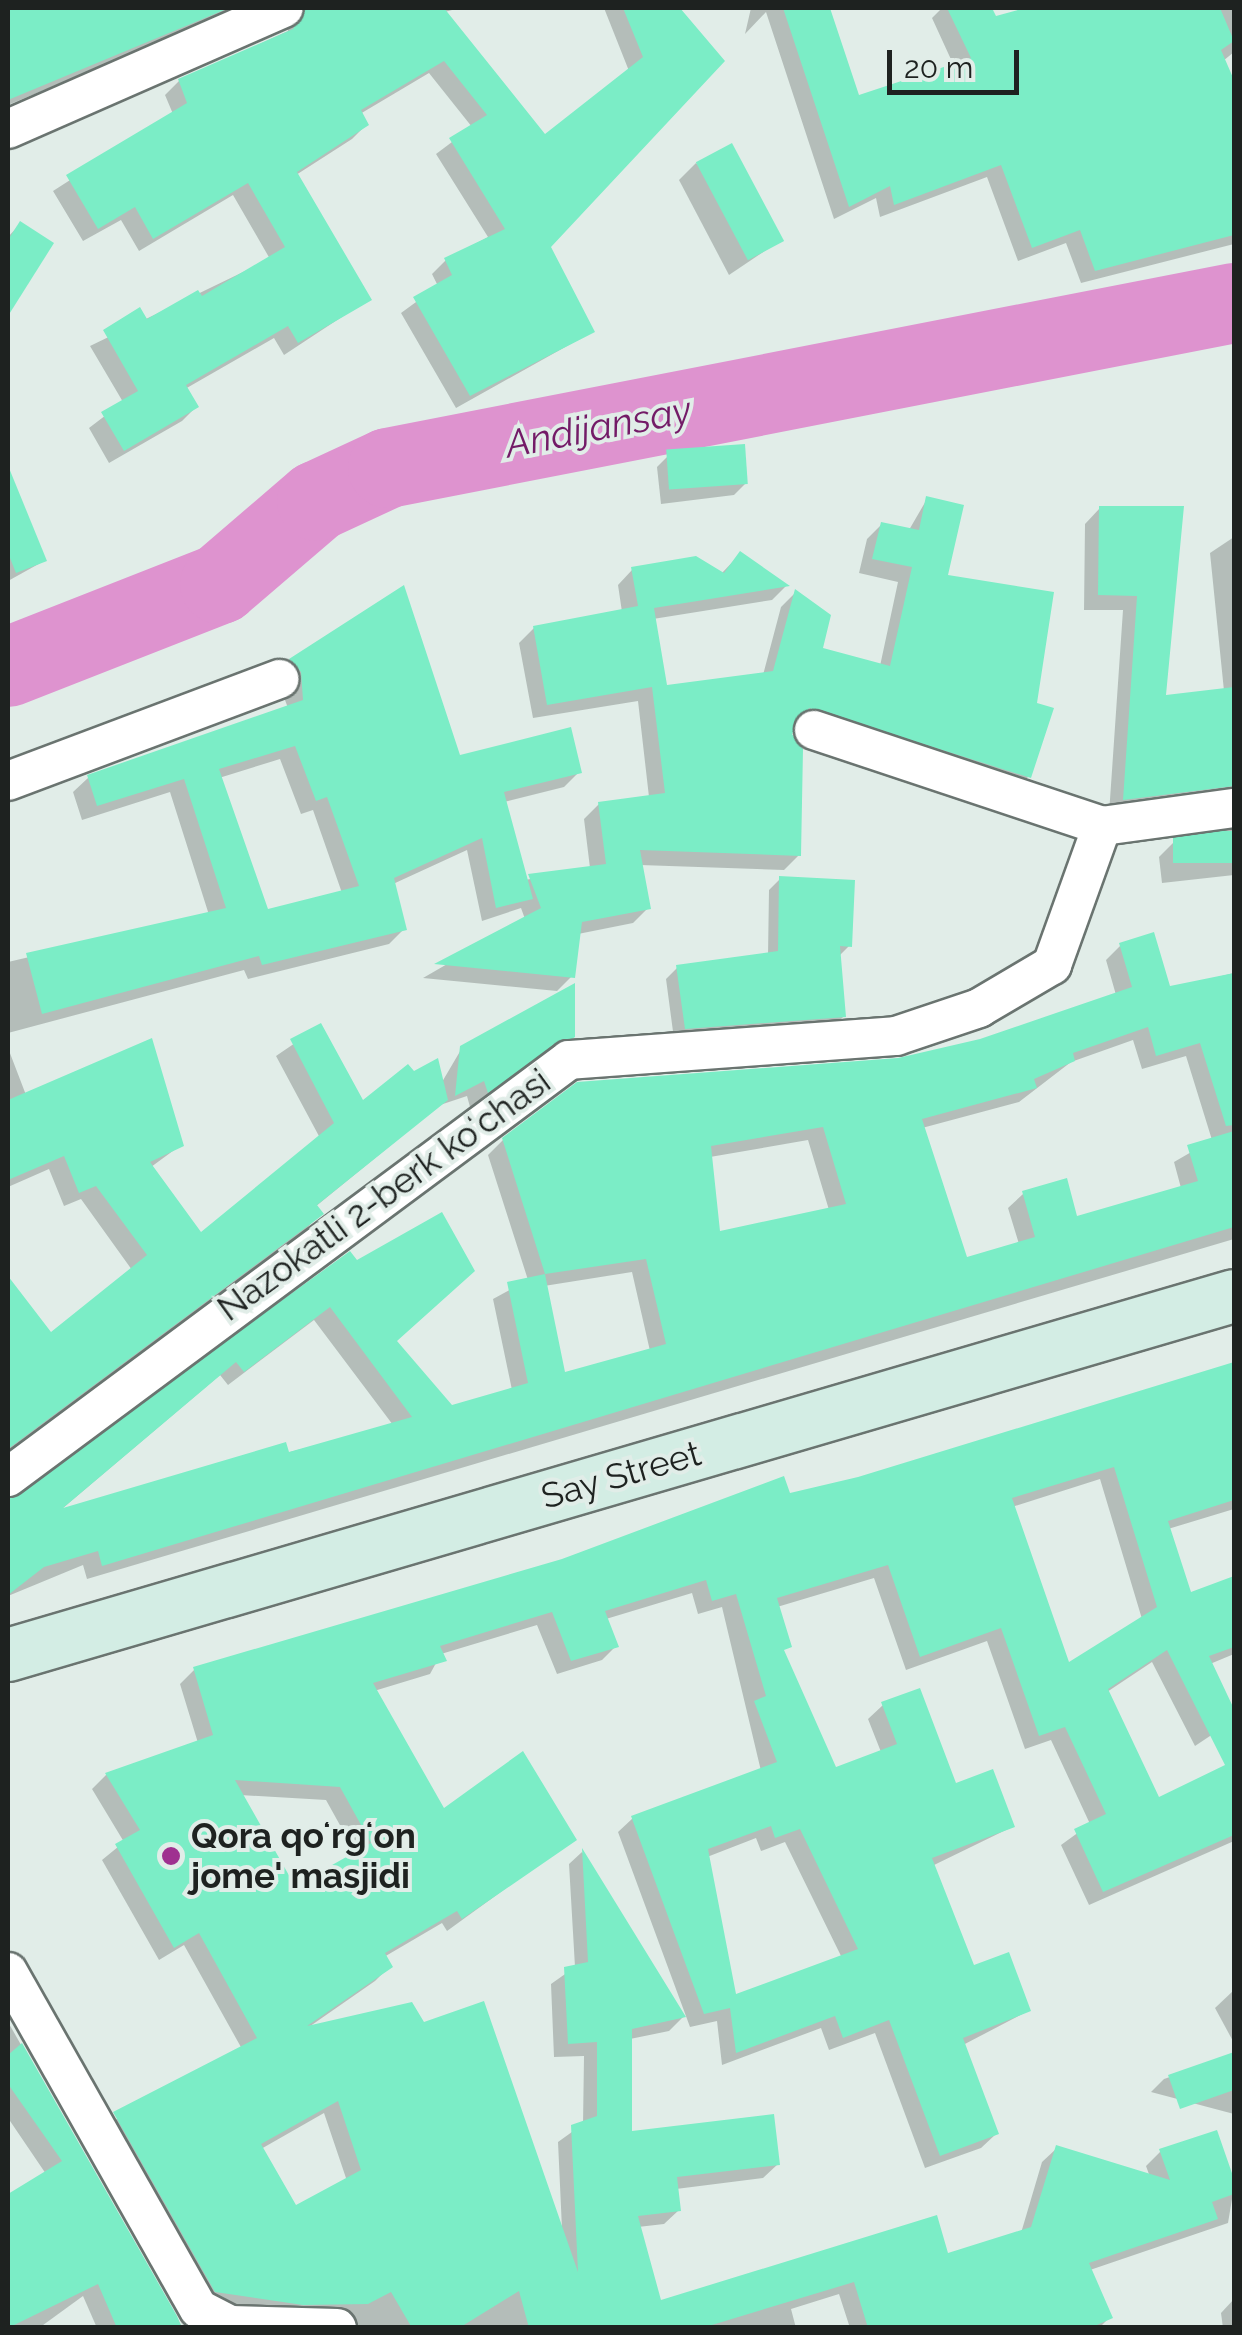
<!DOCTYPE html>
<meta charset="utf-8">
<style>
body{margin:0}
#map{position:relative;width:1242px;height:2335px;overflow:hidden;background:#e1ede8;font-family:Raleway,sans-serif}
div>[style]{position:absolute}
.shadow>*{inset:0;background:#0003}
.river>*{height:80px;margin:-40px;padding:0 40px;transform-origin:40px;border-radius:40px;background:#de93cf}
.building>*{inset:0;background:#7bedc6;transform-origin:0 0}
.roads{filter:drop-shadow(2px 0 #6a7470) drop-shadow(-2px 0 #6a7470) drop-shadow(0 2px #6a7470) drop-shadow(0 -2px #6a7470)}
.street>*{height:38px;margin:-19px;padding:0 19px;transform-origin:19px;border-radius:19px;background:#fff}
.secondary>*{height:52px;margin:-26px;padding:0 26px;transform-origin:26px;border-radius:26px;background:#d3ede4}
.dots>*{width:28px;height:28px;translate:-50% -50%;box-sizing:border-box;border:5px solid #e1ede8;border-radius:50%}
span{translate:-50% -50%;white-space:nowrap;text-align:center;line-height:1.15;-webkit-text-stroke:8px #e1ede8;paint-order:stroke}
.street-label{font-size:35px;color:#1e2220}
.poi-label{font-size:35px;color:#1e2220;font-weight:700}
.left{translate:0 -50%;text-align:left}
.water-label{font-size:38px;color:#731b67;font-style:italic}
.frame{position:absolute;inset:0;border:10px solid #1e2220;pointer-events:none}
.scale{position:absolute;left:887px;top:50px;width:132px;height:45px;box-sizing:border-box;border:5px solid #1e2220;border-top:0;padding-left:12px;font-size:30px;line-height:35px;white-space:nowrap;color:#1e2220;-webkit-text-stroke:8px #e1ede8;paint-order:stroke}
</style>
<div id="map">
<div class="shadow">
<i style="clip-path:polygon(8px 8px,242px 8px,8px 105px)"></i>
<i style="clip-path:polygon(285px 8px,459px 8px,445px 12px,545px 137px,629px 71px,604px 8px,677px 8px,685px 26px,548px 246px,592px 332px,456px 408px,401px 313px,438px 286px,432px 274px,446px 260px,488px 237px,436px 154px,472px 127px,429px 73px,360px 114px,366px 125px,352px 139px,296px 175px,369px 299px,284px 355px,274px 338px,185px 389px,196px 407px,182px 421px,109px 463px,89px 428px,123px 402px,90px 346px,270px 259px,233px 195px,139px 251px,121px 220px,83px 241px,53px 191px,173px 114px,165px 95px,179px 81px,288px 31px)"></i>
<i style="clip-path:polygon(751px 8px,827px 8px,857px 98px,954px 66px,932px 18px,942px 8px,989px 8px,994px 19px,1034px 8px,1234px 8px,1234px 52px,1075px 182px,1234px 138px,1234px 244px,1081px 283px,1066px 243px,1018px 261px,987px 177px,880px 217px,876px 198px,834px 219px,766px 12px,745px 34px)"></i>
<i style="clip-path:polygon(696px 163px,781px 240px,729px 275px,679px 180px)"></i>
<i style="clip-path:polygon(20px 224px,51px 243px,8px 312px,8px 237px)"></i>
<i style="clip-path:polygon(668px 456px,746px 483px,734px 495px,661px 504px,657px 467px)"></i>
<i style="clip-path:polygon(8px 489px,44px 561px,8px 581px)"></i>
<i style="clip-path:polygon(evenodd,927px 499px,945px 577px,1034px 705px,1028px 777px,1013px 792px,796px 723px,789px 734px,799px 855px,784px 870px,640px 865px,648px 908px,633px 923px,578px 934px,572px 976px,557px 991px,423px 978px,525px 919px,521px 908px,482px 921px,467px 850px,393px 884px,404px 929px,389px 944px,248px 979px,244px 970px,8px 1033px,8px 962px,209px 915px,170px 792px,82px 820px,73px 792px,88px 778px,288px 708px,276px 676px,402px 589px,458px 758px,579px 772px,564px 787px,504px 802px,525px 880px,590px 868px,584px 819px,599px 804px,649px 797px,638px 701px,533px 718px,519px 643px,534px 628px,622px 612px,618px 585px,632px 570px,721px 574px,740px 554px,786px 586px,772px 600px,653px 619px,665px 688px,763px 675px,781px 607px,795px 593px,820px 649px,880px 666px,898px 582px,859px 573px,867px 539px,882px 524px,909px 530px,927px 499px,280px 759px,301px 814px,313px 810px,342px 893px,266px 912px,219px 778px,280px 759px)"></i>
<i style="clip-path:polygon(1100px 508px,1181px 508px,1164px 697px,1224px 691px,1210px 553px,1234px 537px,1234px 808px,1109px 814px,1123px 610px,1084px 610px,1085px 524px)"></i>
<i style="clip-path:polygon(1234px 828px,1234px 875px,1162px 883px,1159px 857px,1175px 841px)"></i>
<i style="clip-path:polygon(780px 879px,849px 946px,838px 957px,844px 1016px,832px 1028px,674px 1039px,666px 979px,677px 968px,768px 955px,769px 890px)"></i>
<i style="clip-path:polygon(evenodd,1121px 945px,1169px 989px,1234px 973px,1234px 1239px,87px 1579px,83px 1565px,8px 1596px,8px 1499px,22px 1497px,350px 1254px,394px 1342px,451px 1408px,512px 1390px,493px 1299px,528px 1280px,488px 1155px,503px 1140px,981px 1042px,1116px 995px,1106px 960px,1121px 945px,1133px 1040px,1142px 1069px,1186px 1056px,1212px 1140px,1174px 1162px,1181px 1188px,1076px 1219px,1023px 1194px,1008px 1208px,1019px 1244px,965px 1260px,922px 1128px,1019px 1102px,1071px 1062px,1133px 1040px,1121px 945px,808px 1140px,829px 1210px,718px 1234px,710px 1157px,808px 1140px,1121px 945px,632px 1272px,650px 1351px,563px 1375px,544px 1286px,632px 1272px,1121px 945px,314px 1320px,393px 1425px,57px 1513px,220px 1375px,228px 1385px,314px 1320px)"></i>
<i style="clip-path:polygon(320px 1026px,362px 1104px,413px 1075px,442px 1082px,462px 1048px,555px 1054px,470px 1107px,467px 1096px,440px 1105px,315px 1207px,320px 1214px,306px 1229px,8px 1450px,8px 1286px,49px 1340px,132px 1270px,81px 1199px,64px 1206px,49px 1169px,8px 1187px,8px 1048px,26px 1095px,181px 1145px,151px 1167px,200px 1236px,320px 1138px,276px 1056px)"></i>
<i style="clip-path:polygon(evenodd,1234px 1365px,1234px 1509px,1168px 1529px,1190px 1595px,1234px 1578px,1234px 1654px,1210px 1664px,1234px 1720px,1195px 1746px,1152px 1662px,1107px 1692px,1158px 1800px,1234px 1764px,1234px 1841px,1089px 1905px,1061px 1845px,1090px 1824px,1051px 1740px,1025px 1749px,987px 1641px,906px 1670px,874px 1578px,777px 1607px,783px 1653px,834px 1770px,881px 1752px,868px 1719px,883px 1705px,954px 1786px,1012px 1827px,932px 1866px,972px 1968px,1028px 2011px,963px 2045px,996px 2134px,981px 2148px,925px 2168px,875px 2033px,829px 2050px,821px 2028px,722px 2065px,717px 2021px,690px 2027px,618px 1832px,633px 1818px,761px 1771px,722px 1607px,698px 1614px,692px 1593px,606px 1619px,616px 1646px,602px 1660px,557px 1674px,537px 1625px,441px 1654px,430px 1674px,374px 1691px,443px 1812px,574px 1839px,447px 1931px,442px 1923px,384px 1957px,389px 1967px,375px 1981px,306px 2029px,562px 2229px,558px 2142px,583px 2124px,584px 2056px,554px 2057px,551px 1984px,575px 1967px,569px 1864px,582px 1852px,683px 2017px,669px 2031px,630px 2039px,630px 2133px,778px 2164px,763px 2178px,676px 2189px,679px 2210px,664px 2224px,638px 2227px,659px 2303px,946px 2256px,1021px 2233px,1042px 2162px,1057px 2148px,1150px 2177px,1146px 2166px,1160px 2152px,1216px 2133px,1234px 2187px,1228px 2223px,1090px 2270px,1110px 2317px,1099px 2328px,850px 2328px,839px 2294px,791px 2309px,796px 2328px,332px 2328px,221px 2316px,101px 2128px,242px 2049px,184px 1945px,159px 1960px,102px 1860px,124px 1842px,92px 1789px,106px 1775px,198px 1743px,180px 1684px,195px 1669px,1004px 1440px,1234px 1365px,1100px 1479px,1142px 1619px,1067px 1666px,1012px 1507px,1100px 1479px,1234px 1365px,240px 1795px,326px 1800px,356px 1854px,294px 1889px,240px 1795px,1234px 1365px,756px 1838px,761px 1851px,785px 1842px,842px 1958px,734px 1997px,707px 1857px,756px 1838px,1234px 1365px,324px 2113px,347px 2181px,295px 2209px,261px 2149px,324px 2113px)"></i>
<i style="clip-path:polygon(1234px 1990px,1234px 2043px,1215px 2008px)"></i>
<i style="clip-path:polygon(8px 2022px,181px 2325px,178px 2328px,97px 2328px,83px 2296px,39px 2328px,8px 2328px,8px 2197px,46px 2174px,8px 2118px)"></i>
<i style="clip-path:polygon(1234px 2055px,1234px 2114px,1151px 2092px,1164px 2079px)"></i>
<i style="clip-path:polygon(1234px 2299px,1234px 2328px,1223px 2328px,1221px 2313px)"></i>
</div>
<div class="river">
<i style="left:8px;top:667px;width:228px;rotate:-21.4deg"></i>
<i style="left:220px;top:584px;width:128px;rotate:-40.6deg"></i>
<i style="left:317px;top:501px;width:78px;rotate:-24.9deg"></i>
<i style="left:388px;top:468px;width:862px;rotate:-11.04deg"></i>
</div>
<div class="building">
<i style="clip-path:polygon(8px 8px,229px 8px,8px 100px)"></i>
<i style="clip-path:polygon(306px 8px,444px 8px,545px 134px,643px 57px,623px 8px,680px 8px,725px 61px,551px 247px,595px 332px,470px 396px,413px 297px,452px 275px,444px 258px,505px 229px,449px 138px,487px 115px,444px 61px,361px 110px,369px 125px,297px 172px,372px 300px,298px 343px,288px 326px,186px 385px,199px 407px,124px 451px,101px 412px,138px 391px,103px 330px,140px 307px,147px 319px,198px 290px,202px 296px,285px 247px,248px 183px,153px 239px,135px 207px,98px 229px,66px 175px,187px 103px,178px 79px,293px 29px)"></i>
<i style="clip-path:polygon(783px 8px,830px 8px,859px 95px,971px 58px,947px 8px,992px 8px,996px 16px,1025px 8px,1220px 8px,1234px 41px,1221px 50px,1234px 80px,1234px 235px,1095px 271px,1080px 230px,1032px 248px,1001px 165px,894px 205px,890px 186px,849px 207px)"></i>
<i style="left:732px;top:143px;width:111px;height:41px;rotate:62deg"></i>
<i style="clip-path:polygon(20px 221px,54px 243px,8px 316px,8px 240px)"></i>
<i style="left:745px;top:444px;width:40px;height:79px;rotate:86deg"></i>
<i style="clip-path:polygon(9px 468px,47px 561px,16px 573px,8px 553px)"></i>
<i style="clip-path:polygon(926px 496px,964px 505px,948px 575px,1054px 592px,1037px 703px,1054px 708px,1031px 778px,809px 708px,792px 734px,803px 749px,801px 856px,640px 850px,651px 909px,582px 922px,575px 978px,434px 964px,541px 908px,528px 874px,606px 864px,598px 802px,665px 793px,652px 687px,547px 705px,533px 626px,638px 606px,631px 567px,696px 556px,724px 573px,740px 551px,790px 586px,654px 608px,667px 685px,773px 671px,795px 589px,831px 615px,823px 648px,890px 666px,912px 567px,872px 559px,881px 522px,919px 530px)"></i>
<i style="clip-path:polygon(1099px 506px,1184px 506px,1166px 695px,1234px 687px,1234px 786px,1123px 800px,1137px 596px,1098px 595px)"></i>
<i style="clip-path:polygon(evenodd,404px 585px,460px 755px,571px 727px,582px 773px,504px 792px,533px 899px,496px 908px,482px 838px,394px 878px,407px 930px,262px 965px,259px 956px,42px 1014px,26px 953px,226px 908px,184px 779px,97px 806px,87px 775px,303px 700px,301px 672px,289px 659px,404px 585px,295px 746px,316px 801px,327px 797px,359px 886px,268px 909px,219px 769px,295px 746px)"></i>
<i style="left:1234px;top:831px;width:32px;height:61px;rotate:90deg"></i>
<i style="clip-path:polygon(779px 876px,855px 880px,852px 947px,840px 946px,846px 1017px,685px 1029px,676px 965px,778px 951px)"></i>
<i style="clip-path:polygon(evenodd,1154px 932px,1170px 986px,1234px 973px,1234px 1125px,1226px 1126px,1200px 1043px,1156px 1056px,1148px 1027px,1073px 1053px,1075px 1061px,1034px 1079px,1037px 1088px,922px 1119px,967px 1257px,1035px 1237px,1022px 1191px,1067px 1178px,1077px 1216px,1198px 1181px,1187px 1145px,1234px 1131px,1234px 1227px,102px 1566px,98px 1551px,44px 1567px,8px 1595px,8px 1499px,350px 1251px,357px 1260px,442px 1212px,475px 1271px,397px 1341px,452px 1405px,528px 1383px,507px 1282px,545px 1274px,502px 1138px,577px 1082px,898px 1058px,980px 1039px,1132px 987px,1119px 943px,1154px 932px,823px 1127px,846px 1204px,720px 1231px,711px 1146px,823px 1127px,1154px 932px,646px 1259px,666px 1344px,565px 1372px,545px 1274px,646px 1259px,1154px 932px,330px 1307px,412px 1417px,289px 1452px,286px 1442px,63px 1508px,236px 1362px,244px 1372px,330px 1307px)"></i>
<i style="clip-path:polygon(575px 983px,575px 1037px,488px 1093px,484px 1081px,455px 1096px,460px 1046px)"></i>
<i style="clip-path:polygon(321px 1023px,363px 1100px,408px 1064px,414px 1071px,438px 1058px,448px 1100px,317px 1205px,324px 1214px,8px 1449px,8px 1276px,51px 1332px,147px 1255px,96px 1186px,79px 1193px,64px 1156px,8px 1180px,8px 1100px,152px 1038px,184px 1146px,150px 1162px,201px 1232px,334px 1123px,290px 1039px)"></i>
<i style="clip-path:polygon(evenodd,1234px 1362px,1234px 1500px,1168px 1521px,1191px 1592px,1234px 1576px,1234px 1647px,1209px 1656px,1234px 1709px,1234px 1835px,1103px 1892px,1074px 1829px,1106px 1814px,1065px 1727px,1039px 1736px,1001px 1628px,920px 1657px,888px 1565px,777px 1598px,792px 1647px,784px 1650px,836px 1767px,897px 1744px,881px 1702px,920px 1688px,956px 1783px,993px 1769px,1015px 1827px,932px 1858px,974px 1965px,1009px 1952px,1031px 2011px,963px 2038px,999px 2134px,940px 2156px,889px 2020px,843px 2038px,835px 2016px,736px 2053px,730px 2008px,704px 2014px,631px 1816px,777px 1762px,754px 1701px,766px 1696px,736px 1594px,712px 1601px,706px 1580px,605px 1611px,619px 1647px,571px 1661px,552px 1612px,440px 1646px,447px 1661px,373px 1683px,444px 1808px,523px 1751px,577px 1840px,462px 1919px,457px 1911px,385px 1953px,393px 1967px,307px 2026px,412px 2002px,424px 2022px,484px 2001px,578px 2272px,571px 2125px,597px 2116px,597px 2042px,568px 2044px,564px 1967px,588px 1962px,582px 1848px,686px 2017px,632px 2029px,632px 2131px,774px 2114px,780px 2165px,677px 2177px,681px 2211px,638px 2216px,661px 2300px,937px 2215px,948px 2253px,1031px 2227px,1056px 2145px,1170px 2180px,1159px 2149px,1217px 2130px,1234px 2179px,1234px 2194px,1212px 2202px,1218px 2219px,1089px 2263px,1113px 2318px,1090px 2328px,868px 2328px,854px 2282px,702px 2328px,529px 2328px,519px 2291px,459px 2328px,412px 2328px,391px 2292px,368px 2304px,303px 2305px,215px 2292px,113px 2112px,257px 2038px,199px 1933px,174px 1948px,115px 1844px,140px 1830px,105px 1773px,213px 1735px,193px 1667px,562px 1559px,784px 1476px,790px 1493px,858px 1477px,1234px 1362px,1114px 1467px,1157px 1607px,1069px 1662px,1012px 1498px,1114px 1467px,1234px 1362px,1167px 1650px,1225px 1765px,1159px 1797px,1108px 1689px,1167px 1650px,1234px 1362px,235px 1780px,340px 1787px,371px 1843px,295px 1886px,235px 1780px,1234px 1362px,771px 1826px,775px 1838px,800px 1829px,858px 1949px,736px 1994px,708px 1849px,771px 1826px,1234px 1362px,338px 2101px,361px 2170px,296px 2205px,261px 2144px,338px 2101px)"></i>
<i style="clip-path:polygon(22px 2043px,177px 2316px,182px 2328px,117px 2328px,98px 2284px,8px 2328px,8px 2194px,62px 2161px,8px 2084px,8px 2055px)"></i>
<i style="clip-path:polygon(1234px 2052px,1234px 2090px,1180px 2109px,1168px 2075px)"></i>
</div>
<div class="roads">
<div class="street">
<i style="left:8px;top:129px;width:301px;rotate:-23.7deg"></i>
<i style="left:814px;top:730px;width:304px;rotate:18.4deg"></i>
<i style="left:8px;top:781px;width:290px;rotate:-20.6deg"></i>
<i style="left:8px;top:1477px;width:699px;rotate:-36.62deg"></i>
<i style="left:569px;top:1060px;width:328px;rotate:-4.2deg"></i>
<i style="left:896px;top:1036px;width:88px;rotate:-18.6deg"></i>
<i style="left:979px;top:1008px;width:85px;rotate:-30.5deg"></i>
<i style="left:1052px;top:965px;width:148px;rotate:-70.2deg"></i>
<i style="left:1102px;top:826px;width:133px;rotate:-7.8deg"></i>
<i style="left:8px;top:1972px;width:387px;rotate:60.5deg"></i>
<i style="left:199px;top:2309px;width:36px;rotate:27deg"></i>
<i style="left:231px;top:2325px;width:106px;rotate:1.6deg"></i>
</div>
<div class="secondary">
<i style="left:8px;top:1655px;width:1277px;rotate:-16.32deg"></i>
</div>
</div>
<div class="dots">
<i style="left:171px;top:1856px;background:#9f3190"></i>
</div>
<div class="street-label">
<span style="left:384px;top:1195px;rotate:-36deg">Nazokatli 2-berk koʻchasi</span>
<span style="left:621px;top:1475px;rotate:-16deg">Say Street</span>
</div>
<div class="poi-label">
<span class="left" style="left:191px;top:1856px">Qora qoʻrgʻon<br>jome' masjidi</span>
</div>
<div class="water-label">
<span style="left:598px;top:427px;rotate:-11deg">Andijansay</span>
</div>
<div class="frame"></div>
<div class="scale">20 m</div>
</div>
